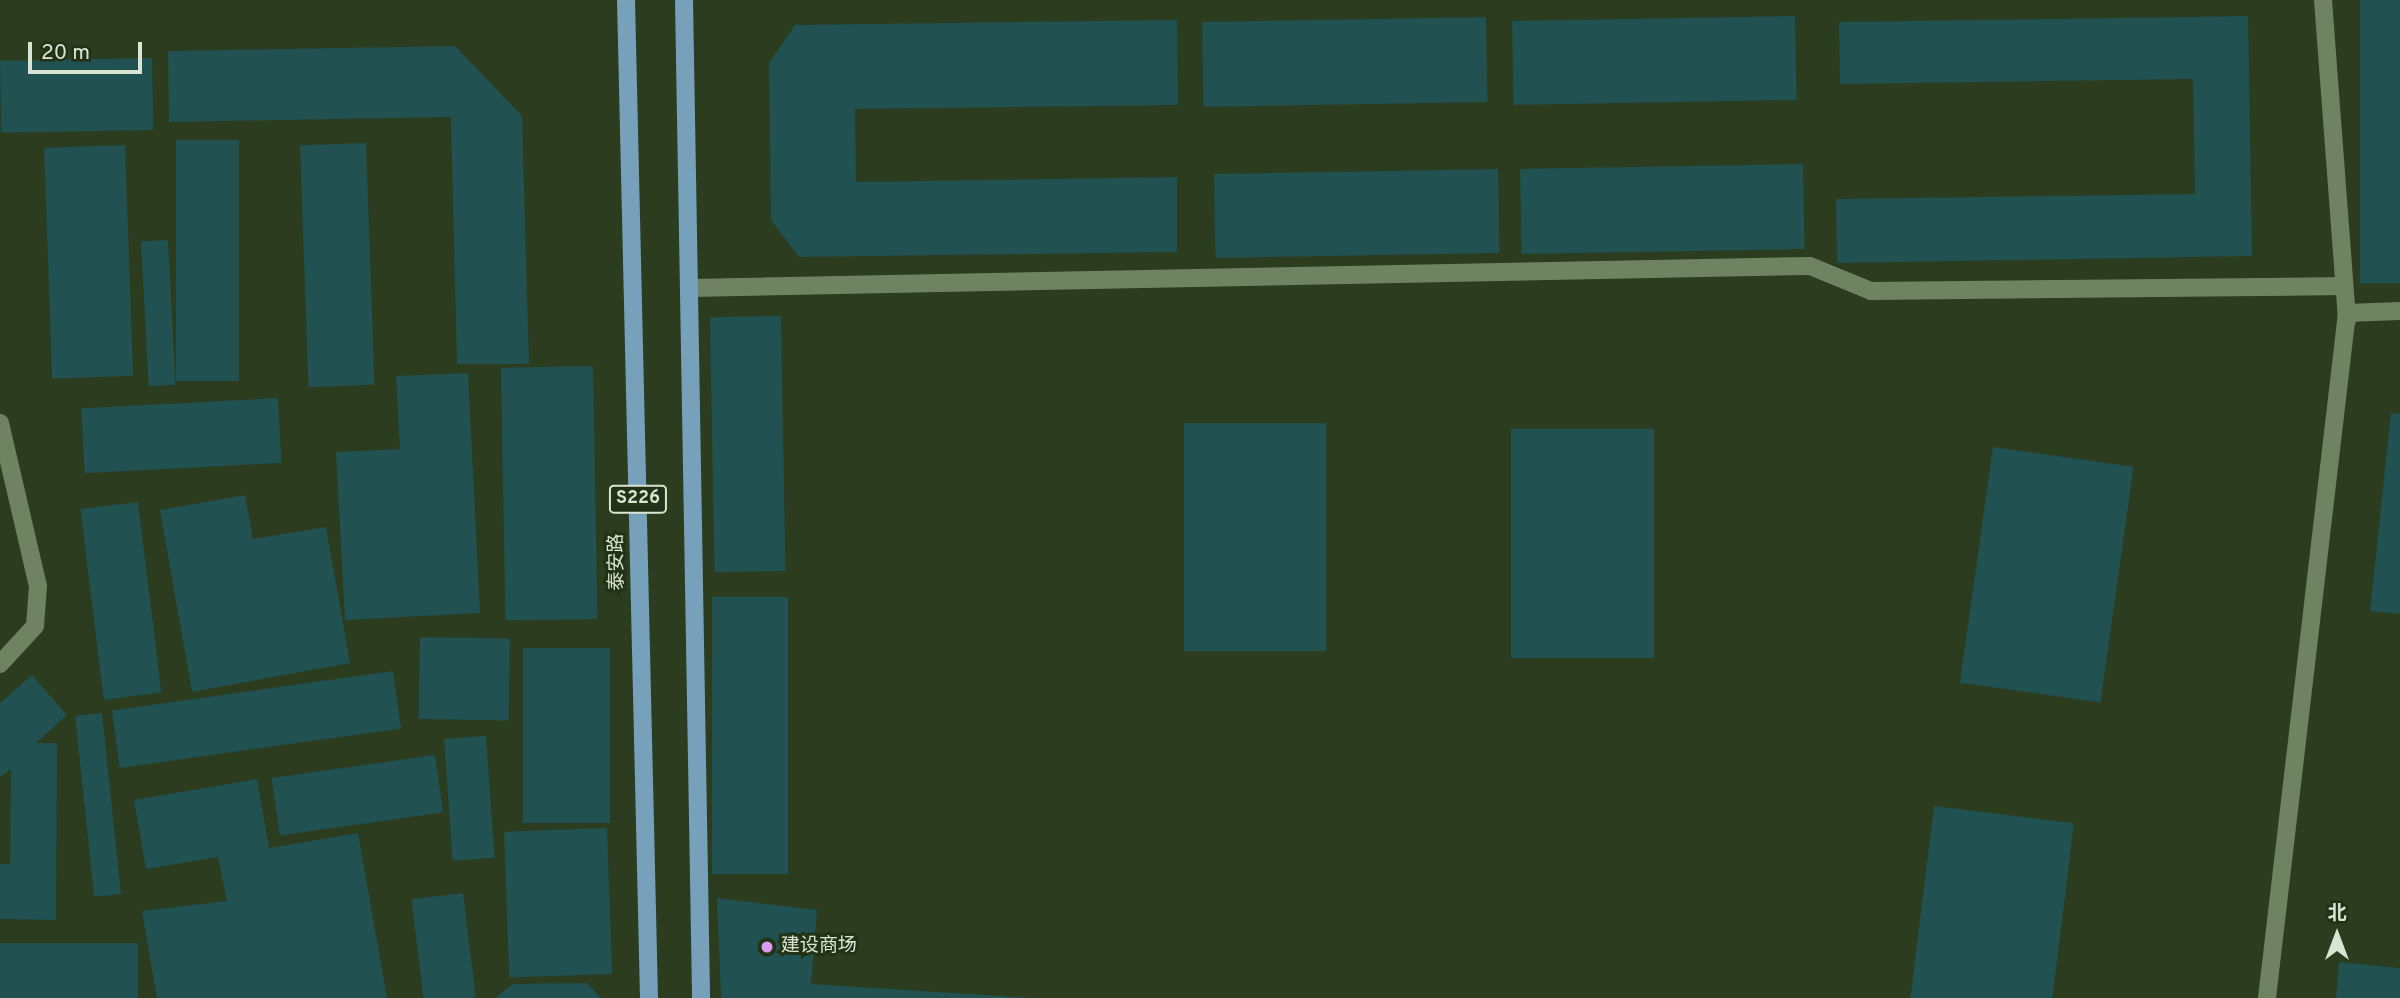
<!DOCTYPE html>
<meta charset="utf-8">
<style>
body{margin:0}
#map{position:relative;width:2400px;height:998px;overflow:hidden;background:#2b3c1f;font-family:Overpass,"Noto Sans SC",sans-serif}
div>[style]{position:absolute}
.building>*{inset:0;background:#215150;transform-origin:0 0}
.minor>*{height:18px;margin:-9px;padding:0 9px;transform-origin:9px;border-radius:9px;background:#6f8262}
.major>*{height:18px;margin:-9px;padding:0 9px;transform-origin:9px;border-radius:9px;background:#77a0bb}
.dots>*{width:19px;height:19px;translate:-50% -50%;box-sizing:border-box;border:4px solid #213216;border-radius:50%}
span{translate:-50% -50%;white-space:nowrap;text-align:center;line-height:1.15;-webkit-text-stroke:6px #213216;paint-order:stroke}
.shield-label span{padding:2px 5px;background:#213216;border:2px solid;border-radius:5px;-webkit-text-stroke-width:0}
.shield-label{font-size:18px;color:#dae4d3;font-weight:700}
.street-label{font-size:19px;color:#dae4d3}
.poi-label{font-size:19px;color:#dae4d3}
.left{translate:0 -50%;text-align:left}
.north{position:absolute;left:2302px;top:900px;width:70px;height:70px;-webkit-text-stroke:5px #213216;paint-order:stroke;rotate:0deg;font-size:19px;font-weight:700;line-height:28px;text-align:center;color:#dae4d3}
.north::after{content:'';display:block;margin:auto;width:24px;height:32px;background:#dae4d3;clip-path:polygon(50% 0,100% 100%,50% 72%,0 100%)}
.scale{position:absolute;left:28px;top:42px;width:114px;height:32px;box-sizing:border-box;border:4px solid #dae4d3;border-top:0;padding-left:9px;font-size:21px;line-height:24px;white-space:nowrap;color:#dae4d3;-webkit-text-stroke:5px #213216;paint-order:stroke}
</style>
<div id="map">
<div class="building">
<i style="left:2360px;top:0;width:40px;height:283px"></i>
<i style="left:1795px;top:16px;width:84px;height:283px;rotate:89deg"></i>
<i style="clip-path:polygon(2248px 16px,2252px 256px,1837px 263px,1836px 199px,2195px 194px,2193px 79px,1840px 84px,1839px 22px)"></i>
<i style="left:1486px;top:17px;width:85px;height:284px;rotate:89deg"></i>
<i style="clip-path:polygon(1177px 20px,1178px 105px,855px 109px,856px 182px,1177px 177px,1177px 252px,799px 257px,771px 220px,769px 63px,795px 25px)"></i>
<i style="clip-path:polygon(455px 46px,522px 116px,529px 364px,457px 364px,451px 117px,169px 122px,168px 51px)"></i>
<i style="left:152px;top:58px;width:72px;height:152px;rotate:89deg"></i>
<i style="left:176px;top:140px;width:63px;height:241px"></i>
<i style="left:366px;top:143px;width:242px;height:66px;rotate:88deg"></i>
<i style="left:125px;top:145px;width:231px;height:81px;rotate:88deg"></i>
<i style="left:1803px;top:164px;width:85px;height:283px;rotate:89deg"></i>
<i style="left:1498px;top:169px;width:84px;height:284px;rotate:89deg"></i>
<i style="left:168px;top:240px;width:145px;height:27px;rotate:87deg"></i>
<i style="left:781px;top:316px;width:255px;height:71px;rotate:89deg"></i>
<i style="left:593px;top:366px;width:253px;height:92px;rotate:89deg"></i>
<i style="clip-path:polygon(468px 373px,480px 613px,345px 620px,336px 452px,400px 449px,396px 376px)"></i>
<i style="left:278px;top:398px;width:65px;height:197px;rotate:87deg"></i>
<i style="clip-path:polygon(2391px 413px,2400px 414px,2400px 614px,2370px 611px)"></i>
<i style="left:1184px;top:423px;width:142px;height:228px"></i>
<i style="left:1511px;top:429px;width:143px;height:229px"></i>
<i style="left:1993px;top:447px;width:142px;height:238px;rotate:8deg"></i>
<i style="clip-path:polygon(245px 495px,253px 539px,326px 527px,350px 663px,192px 692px,160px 510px)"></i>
<i style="left:138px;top:502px;width:192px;height:58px;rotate:83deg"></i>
<i style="left:712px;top:597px;width:76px;height:277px"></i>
<i style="left:420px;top:637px;width:90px;height:82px;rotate:1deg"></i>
<i style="left:610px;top:648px;width:175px;height:87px;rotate:90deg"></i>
<i style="left:393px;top:671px;width:58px;height:284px;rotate:82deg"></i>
<i style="clip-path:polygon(32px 675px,67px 715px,36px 743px,57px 743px,56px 920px,0 919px,0 864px,10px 864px,11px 769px,0 777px,0 703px)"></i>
<i style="left:102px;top:713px;width:182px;height:27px;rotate:84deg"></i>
<i style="left:486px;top:736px;width:122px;height:42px;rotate:86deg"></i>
<i style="left:435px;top:755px;width:58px;height:165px;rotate:82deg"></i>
<i style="clip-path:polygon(257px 779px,269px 848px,358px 833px,387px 998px,157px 998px,142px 911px,227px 901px,218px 857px,146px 869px,134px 800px)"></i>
<i style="left:1934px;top:806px;width:141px;height:194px;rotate:7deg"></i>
<i style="left:607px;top:828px;width:146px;height:103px;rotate:88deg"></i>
<i style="left:463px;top:893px;width:105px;height:52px;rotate:83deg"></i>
<i style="clip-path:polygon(717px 898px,817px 910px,811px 984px,1033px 998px,721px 998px)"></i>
<i style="left:0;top:943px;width:138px;height:55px"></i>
<i style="clip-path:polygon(2339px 962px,2400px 968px,2400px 998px,2336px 998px)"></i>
<i style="clip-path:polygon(587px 983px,601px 998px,495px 998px,513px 984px)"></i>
</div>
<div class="minor">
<i style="left:2323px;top:0;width:321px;rotate:85.7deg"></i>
<i style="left:691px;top:288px;width:1119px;rotate:-1.13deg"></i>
<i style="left:1810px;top:266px;width:66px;rotate:22.3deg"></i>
<i style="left:1871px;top:291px;width:473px;rotate:-0.6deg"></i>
<i style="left:0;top:423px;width:167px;rotate:76.9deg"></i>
<i style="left:38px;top:586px;width:40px;rotate:94.3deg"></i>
<i style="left:35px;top:626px;width:52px;rotate:132.6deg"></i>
<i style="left:2267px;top:998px;width:690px;rotate:-83.34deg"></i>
<i style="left:2347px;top:313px;width:53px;rotate:-2.2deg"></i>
</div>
<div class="major">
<i style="left:626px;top:0;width:998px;rotate:88.68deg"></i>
<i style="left:684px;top:0;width:998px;rotate:89.02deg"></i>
</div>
<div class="dots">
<i style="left:767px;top:947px;background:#d89bf8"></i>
</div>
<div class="shield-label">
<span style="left:638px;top:499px">S226</span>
</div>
<div class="street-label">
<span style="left:618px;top:562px;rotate:-91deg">泰安路</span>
</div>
<div class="poi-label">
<span class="left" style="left:781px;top:947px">建设商场</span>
</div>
<div class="north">北</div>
<div class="scale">20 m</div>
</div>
